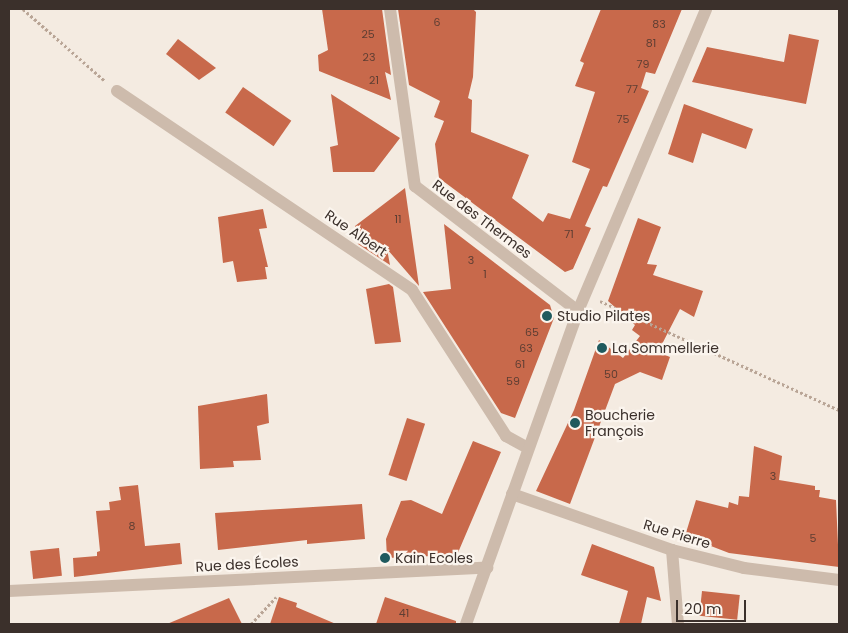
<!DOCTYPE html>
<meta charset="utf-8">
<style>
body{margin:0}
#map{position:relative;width:848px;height:633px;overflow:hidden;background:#f4ebe1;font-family:Poppins,sans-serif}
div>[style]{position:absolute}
.building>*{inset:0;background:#c8694b;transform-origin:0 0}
.path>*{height:3px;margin-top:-1.5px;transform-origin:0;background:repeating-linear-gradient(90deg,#b9a596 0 2.5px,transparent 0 5px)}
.minor>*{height:12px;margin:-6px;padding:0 6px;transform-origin:6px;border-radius:6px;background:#cdbbac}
.dots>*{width:14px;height:14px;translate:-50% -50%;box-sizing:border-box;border:2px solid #fbf5ee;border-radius:50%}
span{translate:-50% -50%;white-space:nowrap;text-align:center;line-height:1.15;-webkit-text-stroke:4.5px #fbf5ee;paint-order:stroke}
.number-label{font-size:11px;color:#5e3e33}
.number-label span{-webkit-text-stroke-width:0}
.street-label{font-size:14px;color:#3b302b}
.poi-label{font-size:14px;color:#3b302b}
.left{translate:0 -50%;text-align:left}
.frame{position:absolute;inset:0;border:10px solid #3b302b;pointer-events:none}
.scale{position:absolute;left:676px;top:600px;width:70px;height:22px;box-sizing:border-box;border:2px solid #3b302b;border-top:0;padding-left:6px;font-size:15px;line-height:18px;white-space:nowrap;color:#3b302b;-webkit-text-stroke:4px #fbf5ee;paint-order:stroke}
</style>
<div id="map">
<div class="building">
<i style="clip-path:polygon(322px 9px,382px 9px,391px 75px,385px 72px,391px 100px,319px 71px,318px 55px,328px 50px)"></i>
<i style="clip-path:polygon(398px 9px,473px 9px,476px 12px,473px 77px,468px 98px,472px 100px,471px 132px,529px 155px,512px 198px,543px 222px,548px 213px,570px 219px,590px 169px,572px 162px,595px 92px,575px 86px,584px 63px,580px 61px,601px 9px,682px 9px,655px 74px,646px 72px,641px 88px,649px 91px,607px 187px,603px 186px,585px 226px,591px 228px,573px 269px,565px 272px,439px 178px,435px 144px,444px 121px,434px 117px,440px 101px,409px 85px)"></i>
<i style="clip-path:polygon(789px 34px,819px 40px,806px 104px,692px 82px,707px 47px,784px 62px)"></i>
<i style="clip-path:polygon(178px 39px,216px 68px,199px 80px,166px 54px)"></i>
<i style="left:243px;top:87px;width:59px;height:31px;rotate:35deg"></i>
<i style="clip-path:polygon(331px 94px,400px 138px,374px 172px,333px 172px,330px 147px,338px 145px)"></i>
<i style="clip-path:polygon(684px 104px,753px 129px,746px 149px,702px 133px,693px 163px,668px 154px)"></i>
<i style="clip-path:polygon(405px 188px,419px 286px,387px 249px,390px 265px,358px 244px,355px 226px)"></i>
<i style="clip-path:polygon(263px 209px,267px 228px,259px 229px,268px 267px,265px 267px,267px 279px,237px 282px,233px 261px,223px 263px,218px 217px)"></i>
<i style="clip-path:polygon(638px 218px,661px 227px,647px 264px,657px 265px,653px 275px,703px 291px,694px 317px,680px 309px,658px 352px,670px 357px,662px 380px,640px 372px,615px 384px,570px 504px,536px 491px,574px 410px,599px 340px,623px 358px,640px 336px,632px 330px,635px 325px,608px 301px)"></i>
<i style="clip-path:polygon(444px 224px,550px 305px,554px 318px,515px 418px,501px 413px,423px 292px,451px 289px)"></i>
<i style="clip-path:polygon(389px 284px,393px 287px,401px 342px,375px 344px,366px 289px)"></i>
<i style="clip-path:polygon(267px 394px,269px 423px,257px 426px,261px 460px,233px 461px,234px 467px,200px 469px,198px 406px)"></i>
<i style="left:407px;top:418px;width:19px;height:60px;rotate:18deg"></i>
<i style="clip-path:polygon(473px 441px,501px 452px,457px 555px,387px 558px,386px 539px,401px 501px,411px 500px,442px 514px)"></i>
<i style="clip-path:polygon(754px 446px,782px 456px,779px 480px,815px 486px,815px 490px,820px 490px,819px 497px,836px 500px,839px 567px,729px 553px,685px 536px,696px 500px,728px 508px,729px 502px,738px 505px,739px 496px,749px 497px)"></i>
<i style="clip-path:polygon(138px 485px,145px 546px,180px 543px,182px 564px,74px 577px,73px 558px,97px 556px,97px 552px,100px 551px,96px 511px,110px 510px,109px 502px,121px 500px,119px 487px)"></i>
<i style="clip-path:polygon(362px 504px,365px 539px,307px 544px,307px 540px,218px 550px,215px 513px)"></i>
<i style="clip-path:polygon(592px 544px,654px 567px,661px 601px,647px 597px,641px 624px,619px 624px,628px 591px,581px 575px)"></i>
<i style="left:59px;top:548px;width:28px;height:29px;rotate:84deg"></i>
<i style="left:702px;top:591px;width:38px;height:25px;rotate:6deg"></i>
<i style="clip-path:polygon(279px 597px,297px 603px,296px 607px,336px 624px,270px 624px)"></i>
<i style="clip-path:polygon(385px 597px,456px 621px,456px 624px,376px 624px)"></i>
<i style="clip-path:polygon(229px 598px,242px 624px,167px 624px)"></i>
</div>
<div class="path">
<i style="left:23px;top:9px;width:109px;rotate:41.3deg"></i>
<i style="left:600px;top:301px;width:263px;rotate:24.5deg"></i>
<i style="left:251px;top:624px;width:37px;rotate:-47deg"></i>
</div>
<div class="minor">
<i style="left:390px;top:9px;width:179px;rotate:82deg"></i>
<i style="left:415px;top:186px;width:205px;rotate:37.5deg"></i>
<i style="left:117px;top:91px;width:356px;rotate:34deg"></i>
<i style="left:412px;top:290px;width:174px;rotate:57.2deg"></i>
<i style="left:506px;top:436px;width:25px;rotate:29deg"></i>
<i style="left:512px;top:494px;width:170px;rotate:19.3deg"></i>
<i style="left:672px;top:550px;width:74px;rotate:14deg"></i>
<i style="left:744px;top:568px;width:96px;rotate:7.2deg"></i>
<i style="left:672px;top:550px;width:74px;rotate:85.4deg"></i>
<i style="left:9px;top:591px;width:479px;rotate:-2.8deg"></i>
<i style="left:466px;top:624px;width:332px;rotate:-70.3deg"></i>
<i style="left:578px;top:311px;width:328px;rotate:-67deg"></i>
</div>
<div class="dots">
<i style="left:547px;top:316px;background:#1f5a5e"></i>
<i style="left:602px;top:348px;background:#1f5a5e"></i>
<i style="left:575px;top:423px;background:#1f5a5e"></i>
<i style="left:385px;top:558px;background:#1f5a5e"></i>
</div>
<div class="number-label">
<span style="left:437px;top:22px">6</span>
<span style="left:659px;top:24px">83</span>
<span style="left:368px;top:34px">25</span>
<span style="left:651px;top:43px">81</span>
<span style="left:369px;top:57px">23</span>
<span style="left:643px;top:64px">79</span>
<span style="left:374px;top:80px">21</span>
<span style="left:632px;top:89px">77</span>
<span style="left:623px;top:119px">75</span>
<span style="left:398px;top:219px">11</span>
<span style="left:569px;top:234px">71</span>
<span style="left:471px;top:260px">3</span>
<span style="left:485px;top:274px">1</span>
<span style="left:532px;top:332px">65</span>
<span style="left:526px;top:348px">63</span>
<span style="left:520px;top:364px">61</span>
<span style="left:611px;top:374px">50</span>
<span style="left:513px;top:381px">59</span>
<span style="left:773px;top:476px">3</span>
<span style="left:132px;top:526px">8</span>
<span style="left:813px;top:538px">5</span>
<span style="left:404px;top:613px">41</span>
</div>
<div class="street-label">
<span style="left:482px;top:219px;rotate:37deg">Rue des Thermes</span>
<span style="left:356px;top:233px;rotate:34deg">Rue Albert</span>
<span style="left:677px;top:534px;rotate:17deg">Rue Pierre</span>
<span style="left:247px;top:564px;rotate:-3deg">Rue des Écoles</span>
</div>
<div class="poi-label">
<span class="left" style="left:557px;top:316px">Studio Pilates</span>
<span class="left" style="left:612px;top:348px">La Sommellerie</span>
<span class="left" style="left:585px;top:423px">Boucherie<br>François</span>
<span class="left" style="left:395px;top:558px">Kain Ecoles</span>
</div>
<div class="frame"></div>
<div class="scale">20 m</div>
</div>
